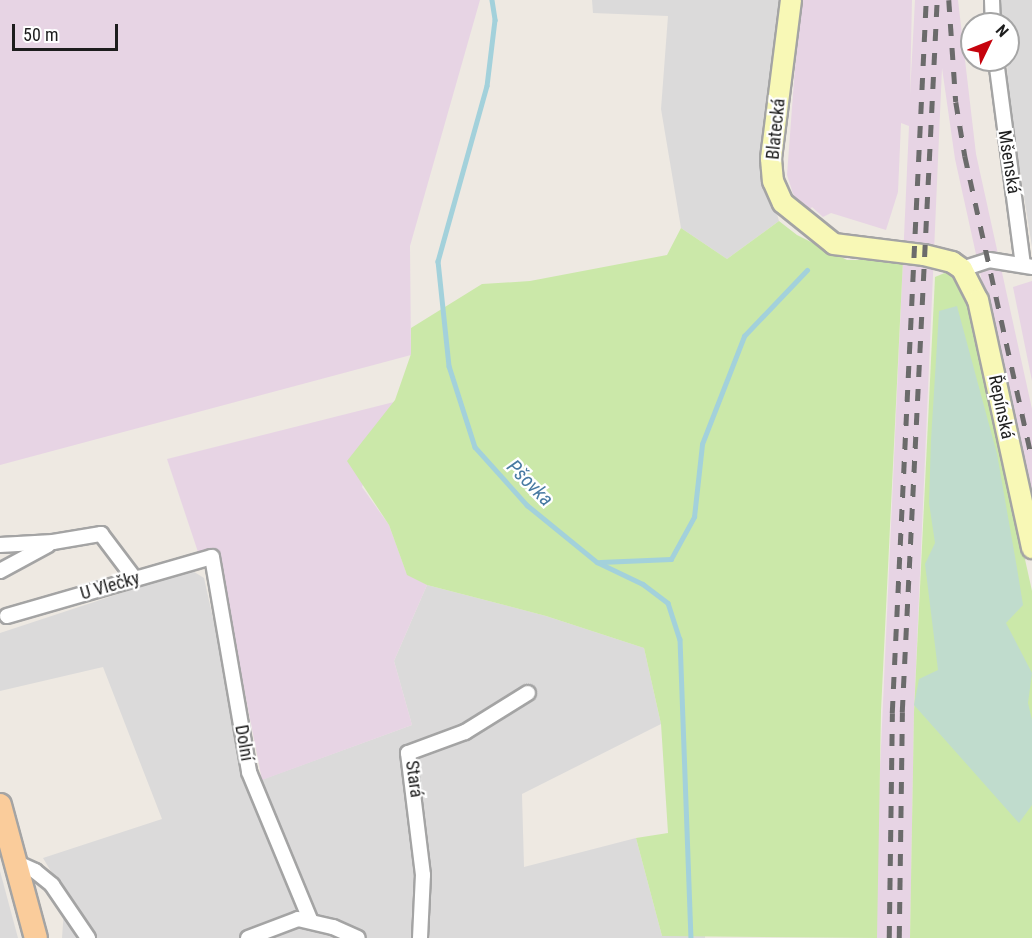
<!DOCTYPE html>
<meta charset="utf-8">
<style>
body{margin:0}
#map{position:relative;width:1032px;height:938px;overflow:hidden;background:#eee9e2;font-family:"Roboto Condensed",sans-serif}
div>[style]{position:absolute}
.residential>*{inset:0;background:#dbdada}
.industrial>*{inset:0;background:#e7d4e4}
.grass>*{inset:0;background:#cbe8a9}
.wetland>*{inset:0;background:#c0dccd}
.stream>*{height:4.5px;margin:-2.25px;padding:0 2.25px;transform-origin:2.25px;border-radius:2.25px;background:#a3d1db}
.roads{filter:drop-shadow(2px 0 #a4a4a4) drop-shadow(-2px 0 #a4a4a4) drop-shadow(0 2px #a4a4a4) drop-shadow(0 -2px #a4a4a4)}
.street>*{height:14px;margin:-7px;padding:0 7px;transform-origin:7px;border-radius:7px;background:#fff}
.secondary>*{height:20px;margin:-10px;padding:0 10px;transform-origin:10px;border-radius:10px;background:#f8f8b6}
.primary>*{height:22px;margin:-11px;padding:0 11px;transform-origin:11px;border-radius:11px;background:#facc9b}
.rail>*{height:4.5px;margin-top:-2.25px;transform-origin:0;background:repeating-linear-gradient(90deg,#6b6b6b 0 12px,transparent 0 24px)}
span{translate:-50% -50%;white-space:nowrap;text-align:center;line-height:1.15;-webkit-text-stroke:4.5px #fff;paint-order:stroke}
.street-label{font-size:18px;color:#1d1d1d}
.water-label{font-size:20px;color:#487aa2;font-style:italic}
.north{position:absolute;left:960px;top:12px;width:60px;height:60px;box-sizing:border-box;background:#fff;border:2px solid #a5a5a5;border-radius:50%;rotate:47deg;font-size:16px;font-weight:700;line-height:24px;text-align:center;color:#1d1d1d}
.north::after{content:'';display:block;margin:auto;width:21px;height:27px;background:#c6030d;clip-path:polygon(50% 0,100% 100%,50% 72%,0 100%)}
.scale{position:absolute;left:12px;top:24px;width:106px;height:27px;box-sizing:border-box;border:3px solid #1d1d1d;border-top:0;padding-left:8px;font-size:18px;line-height:21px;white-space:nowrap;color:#1d1d1d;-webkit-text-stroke:4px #fff;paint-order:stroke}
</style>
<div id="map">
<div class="residential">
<i style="clip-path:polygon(592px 0,781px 0,761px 156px,779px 221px,727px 259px,681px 228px,661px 109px,668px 16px,593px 13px)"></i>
<i style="clip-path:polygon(1000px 0,1032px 0,1032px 247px,1007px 89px,1008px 24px,1002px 24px)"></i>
<i style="clip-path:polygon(191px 570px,204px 578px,250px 784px,412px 725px,394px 661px,427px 585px,546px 616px,644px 648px,661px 724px,522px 794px,524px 867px,636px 838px,662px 936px,705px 934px,705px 938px,62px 938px,65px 895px,43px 858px,162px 819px,103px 667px,0 691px,0 633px)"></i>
<i style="clip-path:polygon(0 871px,18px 938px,0 938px)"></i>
</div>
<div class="industrial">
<i style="clip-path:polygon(0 0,480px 0,410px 246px,411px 355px,0 465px)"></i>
<i style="clip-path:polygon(800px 0,912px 0,910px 95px,915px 0,958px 0,976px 154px,1032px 409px,1032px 508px,955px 159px,942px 68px,914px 712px,910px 938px,877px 938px,877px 836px,909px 126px,901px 123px,898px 192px,886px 230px,831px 213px,823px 217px,812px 207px,807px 213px,796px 203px,787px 175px)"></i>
<i style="clip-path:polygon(1032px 281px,1032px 381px,1013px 287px)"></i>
<i style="clip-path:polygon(394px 402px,362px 487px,389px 525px,406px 572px,427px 585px,394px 661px,412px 725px,262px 780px,217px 551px,199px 555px,167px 459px)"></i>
</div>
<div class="grass">
<i style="clip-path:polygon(779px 221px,797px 235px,847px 260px,903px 260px,881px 711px,877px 938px,662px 936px,636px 838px,668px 833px,661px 724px,644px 648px,546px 616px,427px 585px,407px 575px,389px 525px,347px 461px,395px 400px,411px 354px,411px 328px,482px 284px,530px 281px,667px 255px,681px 228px,727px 259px)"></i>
<i style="clip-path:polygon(947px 272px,962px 283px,970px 311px,1032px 591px,1032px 938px,910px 938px,914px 712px,935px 277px)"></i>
</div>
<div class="wetland">
<i style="clip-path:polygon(957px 306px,997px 454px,1017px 568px,1023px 605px,1006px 623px,1032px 673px,1028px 703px,1032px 720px,1032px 805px,1019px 823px,914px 705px,919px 679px,938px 670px,925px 564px,935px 543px,929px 503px,931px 440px,939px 311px)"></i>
</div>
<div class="stream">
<i style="left:492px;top:0;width:20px;rotate:81deg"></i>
<i style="left:495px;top:20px;width:66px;rotate:96.9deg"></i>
<i style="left:487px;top:86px;width:182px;rotate:105.6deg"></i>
<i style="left:438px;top:261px;width:106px;rotate:84deg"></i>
<i style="left:449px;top:366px;width:85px;rotate:72.2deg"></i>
<i style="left:475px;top:447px;width:78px;rotate:48.1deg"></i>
<i style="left:527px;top:505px;width:90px;rotate:39.2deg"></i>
<i style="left:597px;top:562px;width:51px;rotate:25.6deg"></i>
<i style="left:643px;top:584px;width:31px;rotate:37deg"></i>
<i style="left:668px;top:603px;width:38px;rotate:72deg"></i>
<i style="left:680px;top:639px;width:299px;rotate:87.9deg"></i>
<i style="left:600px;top:562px;width:71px;rotate:-2.4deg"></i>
<i style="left:671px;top:559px;width:48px;rotate:-61.3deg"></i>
<i style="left:694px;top:517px;width:73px;rotate:-83.7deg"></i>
<i style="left:702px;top:444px;width:116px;rotate:-68.7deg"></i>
<i style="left:744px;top:336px;width:91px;rotate:-46.3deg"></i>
</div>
<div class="roads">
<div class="street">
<i style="left:992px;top:0;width:24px;rotate:88deg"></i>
<i style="left:996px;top:60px;width:206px;rotate:82.5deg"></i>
<i style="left:962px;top:269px;width:28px;rotate:-18deg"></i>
<i style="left:989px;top:260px;width:44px;rotate:9.2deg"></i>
<i style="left:0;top:545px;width:53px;rotate:-3.2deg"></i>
<i style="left:53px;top:542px;width:49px;rotate:-9.5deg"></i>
<i style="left:101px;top:534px;width:56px;rotate:52.9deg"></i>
<i style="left:0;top:571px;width:55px;rotate:-28.4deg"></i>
<i style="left:7px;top:616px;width:213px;rotate:-16.1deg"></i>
<i style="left:212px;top:557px;width:218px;rotate:80.2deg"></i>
<i style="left:249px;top:772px;width:159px;rotate:67.5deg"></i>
<i style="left:15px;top:862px;width:22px;rotate:24deg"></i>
<i style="left:35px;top:871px;width:22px;rotate:39deg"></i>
<i style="left:52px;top:885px;width:64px;rotate:55.8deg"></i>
<i style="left:248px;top:938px;width:53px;rotate:-20.8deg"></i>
<i style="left:298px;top:919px;width:36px;rotate:13deg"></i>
<i style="left:333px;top:927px;width:27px;rotate:24deg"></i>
<i style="left:420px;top:938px;width:63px;rotate:-87.3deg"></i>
<i style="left:423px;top:875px;width:123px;rotate:-97deg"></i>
<i style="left:408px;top:753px;width:61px;rotate:-20.2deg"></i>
<i style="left:465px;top:732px;width:74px;rotate:-31.8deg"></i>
</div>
<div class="secondary">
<i style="left:791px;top:0;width:160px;rotate:97.2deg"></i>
<i style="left:771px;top:159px;width:22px;rotate:85deg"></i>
<i style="left:773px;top:181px;width:24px;rotate:66deg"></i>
<i style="left:783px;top:203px;width:65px;rotate:38.8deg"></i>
<i style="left:834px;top:244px;width:91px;rotate:7deg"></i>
<i style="left:924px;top:255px;width:29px;rotate:14deg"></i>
<i style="left:952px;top:262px;width:12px;rotate:35deg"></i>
<i style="left:962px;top:269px;width:35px;rotate:63deg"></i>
<i style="left:978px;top:300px;width:254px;rotate:77.7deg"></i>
</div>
<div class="primary">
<i style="left:0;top:805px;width:138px;rotate:74.9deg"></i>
</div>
</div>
<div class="rail">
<i style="left:949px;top:0;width:102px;rotate:86.1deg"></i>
<i style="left:956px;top:102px;width:55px;rotate:80.5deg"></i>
<i style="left:965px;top:156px;width:308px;rotate:77.5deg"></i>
<i style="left:889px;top:938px;width:225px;rotate:-89.2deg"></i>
<i style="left:892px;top:713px;width:714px;rotate:-87.27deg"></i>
<i style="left:899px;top:938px;width:226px;rotate:-89.2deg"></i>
<i style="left:902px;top:712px;width:713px;rotate:-87.19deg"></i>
</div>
<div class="street-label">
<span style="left:776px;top:129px;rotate:-84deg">Blatecká</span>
<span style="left:1009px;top:162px;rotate:81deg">Mšenská</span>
<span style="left:1001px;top:407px;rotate:78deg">Řepínská</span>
<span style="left:110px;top:586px;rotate:-16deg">U Vlečky</span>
<span style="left:244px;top:743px;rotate:80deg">Dolní</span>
<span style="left:414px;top:779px;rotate:82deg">Stará</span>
</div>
<div class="water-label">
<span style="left:530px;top:483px;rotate:45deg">Pšovka</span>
</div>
<div class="north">N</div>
<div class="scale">50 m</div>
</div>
